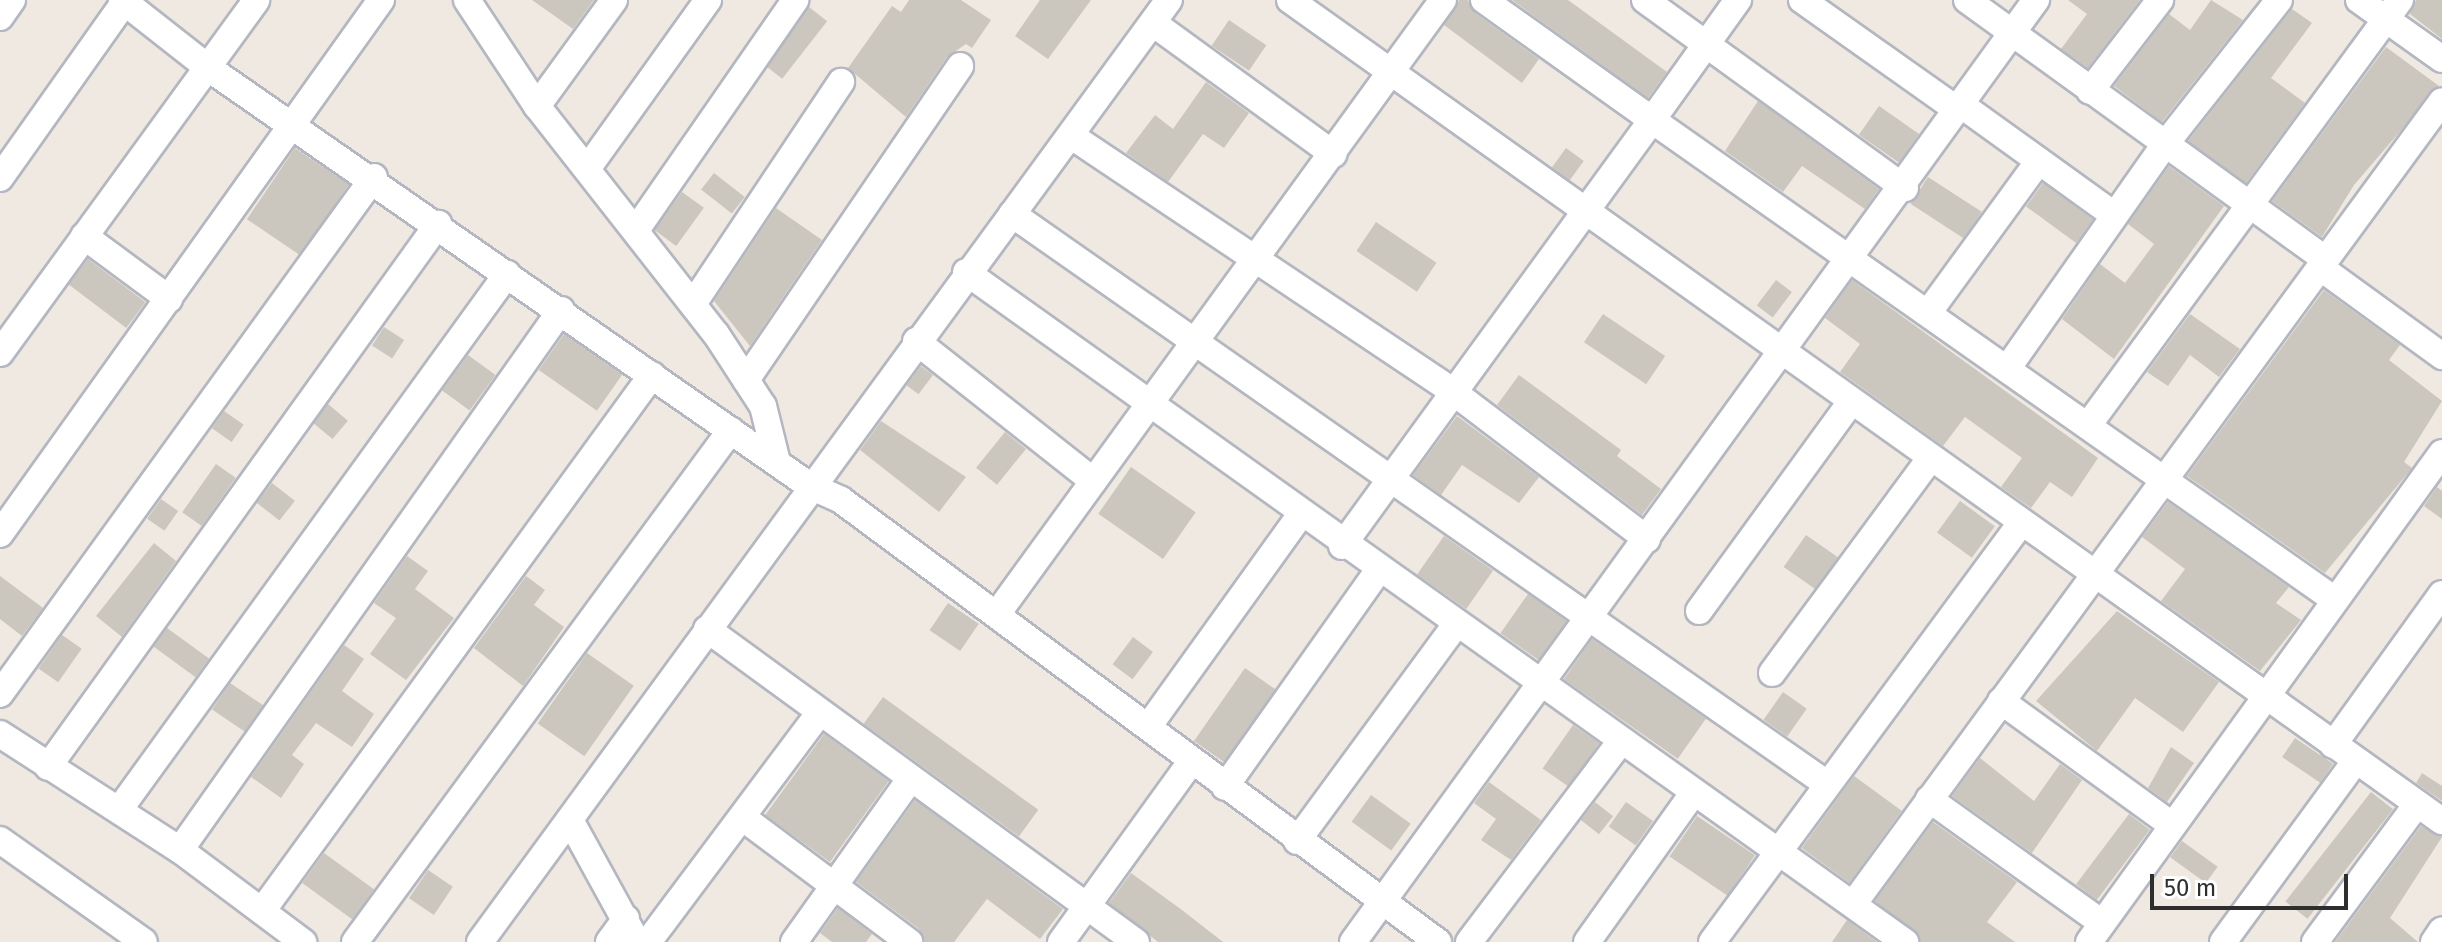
<!DOCTYPE html>
<style>
body{margin:0}
#map{position:relative;width:2442px;height:942px;overflow:hidden;background:#efe9e1;font-family:"Fira Sans",sans-serif}
div>[style]{position:absolute}
.building>*{inset:0;background:#cbc7bf;transform-origin:0 0}
.roads{filter:drop-shadow(2px 0 #b4b7c1) drop-shadow(-2px 0 #b4b7c1) drop-shadow(0 2px #b4b7c1) drop-shadow(0 -2px #b4b7c1)}
.street>*{height:26px;margin:-13px;padding:0 13px;transform-origin:13px;border-radius:13px;background:#fff}
span{translate:-50% -50%;white-space:nowrap;text-align:center;line-height:1.15;-webkit-text-stroke:6px #fff;paint-order:stroke}
.scale{position:absolute;left:2150px;top:874px;width:198px;height:36px;box-sizing:border-box;border:4px solid #2e2e2e;border-top:0;padding-left:10px;font-size:24px;line-height:28px;white-space:nowrap;color:#2e2e2e;-webkit-text-stroke:6px #fff;paint-order:stroke}
</style>
<div id="map">
<div class="building">
<i style="clip-path:polygon(532px 0,594px 0,573px 29px)"></i>
<i style="clip-path:polygon(909px 0,961px 0,991px 20px,972px 48px,966px 44px,947px 57px,906px 117px,848px 68px,892px 6px,901px 12px)"></i>
<i style="clip-path:polygon(1040px 0,1091px 0,1048px 59px,1015px 36px)"></i>
<i style="clip-path:polygon(1459px 0,1468px 0,1475px 13px,1539px 59px,1522px 83px,1444px 25px)"></i>
<i style="clip-path:polygon(1512px 0,1568px 0,1667px 72px,1648px 98px)"></i>
<i style="clip-path:polygon(2068px 0,2140px 0,2088px 68px,2061px 49px,2087px 14px)"></i>
<i style="clip-path:polygon(2211px 0,2243px 20px,2162px 122px,2114px 86px,2169px 14px,2190px 30px)"></i>
<i style="clip-path:polygon(2416px 0,2442px 0,2442px 39px,2410px 14px)"></i>
<i style="left:809px;top:7px;width:23px;height:73px;rotate:38deg"></i>
<i style="clip-path:polygon(2292px 9px,2312px 23px,2271px 78px,2305px 103px,2246px 183px,2188px 141px)"></i>
<i style="left:1229px;top:20px;width:45px;height:31px;rotate:34deg"></i>
<i style="clip-path:polygon(2386px 47px,2439px 86px,2354px 185px,2322px 237px,2272px 201px)"></i>
<i style="clip-path:polygon(1206px 82px,1249px 113px,1224px 148px,1203px 134px,1168px 182px,1126px 153px,1155px 115px,1173px 129px)"></i>
<i style="clip-path:polygon(1758px 101px,1879px 189px,1865px 209px,1802px 166px,1783px 192px,1725px 151px)"></i>
<i style="left:1879px;top:106px;width:49px;height:35px;rotate:35deg"></i>
<i style="left:295px;top:148px;width:65px;height:86px;rotate:34deg"></i>
<i style="left:1566px;top:148px;width:22px;height:24px;rotate:36deg"></i>
<i style="clip-path:polygon(2169px 166px,2224px 206px,2114px 359px,2062px 319px,2100px 264px,2125px 283px,2154px 244px,2128px 224px)"></i>
<i style="left:714px;top:173px;width:39px;height:21px;rotate:38deg"></i>
<i style="left:1928px;top:177px;width:64px;height:32px;rotate:33deg"></i>
<i style="left:2043px;top:183px;width:62px;height:29px;rotate:36deg"></i>
<i style="left:682px;top:192px;width:27px;height:47px;rotate:36deg"></i>
<i style="clip-path:polygon(776px 208px,822px 240px,750px 346px,714px 301px)"></i>
<i style="left:1376px;top:222px;width:73px;height:35px;rotate:34deg"></i>
<i style="left:88px;top:259px;width:72px;height:32px;rotate:37deg"></i>
<i style="left:1776px;top:280px;width:20px;height:32px;rotate:37deg"></i>
<i style="clip-path:polygon(1852px 280px,2098px 458px,2072px 497px,2050px 482px,2031px 508px,2001px 487px,2022px 458px,1965px 417px,1943px 446px,1840px 372px,1860px 344px,1825px 318px)"></i>
<i style="clip-path:polygon(2324px 290px,2400px 345px,2389px 360px,2442px 401px,2404px 462px,2412px 468px,2325px 573px,2187px 476px)"></i>
<i style="left:1603px;top:314px;width:75px;height:34px;rotate:34deg"></i>
<i style="clip-path:polygon(2190px 314px,2240px 349px,2219px 377px,2190px 355px,2168px 386px,2147px 372px)"></i>
<i style="left:384px;top:327px;width:24px;height:22px;rotate:33deg"></i>
<i style="left:564px;top:334px;width:71px;height:44px;rotate:35deg"></i>
<i style="left:468px;top:355px;width:34px;height:44px;rotate:36deg"></i>
<i style="left:921px;top:366px;width:15px;height:24px;rotate:37deg"></i>
<i style="clip-path:polygon(1519px 375px,1621px 450px,1617px 456px,1661px 489px,1642px 515px,1497px 405px)"></i>
<i style="left:328px;top:404px;width:26px;height:24px;rotate:40deg"></i>
<i style="left:224px;top:411px;width:24px;height:21px;rotate:35deg"></i>
<i style="clip-path:polygon(1457px 416px,1539px 477px,1519px 503px,1462px 465px,1441px 495px,1413px 475px)"></i>
<i style="clip-path:polygon(881px 421px,966px 477px,939px 512px,860px 450px)"></i>
<i style="left:1005px;top:432px;width:27px;height:46px;rotate:39deg"></i>
<i style="left:216px;top:464px;width:24px;height:59px;rotate:35deg"></i>
<i style="left:1131px;top:467px;width:79px;height:57px;rotate:35deg"></i>
<i style="left:272px;top:483px;width:29px;height:25px;rotate:38deg"></i>
<i style="clip-path:polygon(2437px 487px,2442px 491px,2442px 519px,2424px 506px)"></i>
<i style="left:161px;top:499px;width:21px;height:24px;rotate:35deg"></i>
<i style="left:1960px;top:501px;width:43px;height:39px;rotate:36deg"></i>
<i style="clip-path:polygon(2168px 502px,2289px 587px,2276px 603px,2301px 620px,2260px 671px,2161px 601px,2185px 569px,2142px 537px)"></i>
<i style="left:1806px;top:535px;width:39px;height:39px;rotate:35deg"></i>
<i style="left:1444px;top:536px;width:60px;height:47px;rotate:35deg"></i>
<i style="clip-path:polygon(154px 543px,176px 561px,122px 637px,96px 616px)"></i>
<i style="clip-path:polygon(407px 556px,428px 571px,415px 589px,454px 618px,406px 680px,370px 654px,396px 618px,374px 603px)"></i>
<i style="clip-path:polygon(0 576px,43px 608px,22px 636px,0 619px)"></i>
<i style="clip-path:polygon(526px 576px,545px 590px,534px 605px,564px 627px,523px 686px,474px 648px)"></i>
<i style="left:1528px;top:594px;width:47px;height:48px;rotate:35deg"></i>
<i style="left:948px;top:603px;width:37px;height:33px;rotate:34deg"></i>
<i style="clip-path:polygon(2117px 611px,2219px 682px,2183px 732px,2135px 698px,2097px 751px,2036px 701px)"></i>
<i style="left:167px;top:628px;width:52px;height:23px;rotate:36deg"></i>
<i style="left:62px;top:635px;width:24px;height:41px;rotate:35deg"></i>
<i style="left:1133px;top:637px;width:25px;height:34px;rotate:37deg"></i>
<i style="left:1592px;top:639px;width:139px;height:49px;rotate:35deg"></i>
<i style="clip-path:polygon(344px 645px,364px 659px,342px 691px,374px 714px,352px 747px,316px 723px,292px 755px,304px 764px,281px 798px,251px 777px)"></i>
<i style="left:587px;top:653px;width:57px;height:86px;rotate:35deg"></i>
<i style="left:1245px;top:668px;width:37px;height:89px;rotate:35deg"></i>
<i style="left:230px;top:683px;width:40px;height:32px;rotate:34deg"></i>
<i style="left:1783px;top:692px;width:29px;height:34px;rotate:35deg"></i>
<i style="left:883px;top:697px;width:192px;height:33px;rotate:36deg"></i>
<i style="left:1573px;top:725px;width:32px;height:53px;rotate:35deg"></i>
<i style="left:824px;top:734px;width:80px;height:100px;rotate:36deg"></i>
<i style="left:2295px;top:738px;width:46px;height:23px;rotate:34deg"></i>
<i style="clip-path:polygon(2171px 747px,2194px 763px,2167px 802px,2148px 788px)"></i>
<i style="clip-path:polygon(1980px 758px,2034px 801px,2060px 764px,2082px 780px,2032px 853px,1952px 796px)"></i>
<i style="clip-path:polygon(2422px 773px,2442px 786px,2442px 801px,2416px 783px)"></i>
<i style="left:1854px;top:776px;width:59px;height:89px;rotate:36deg"></i>
<i style="clip-path:polygon(1489px 782px,1541px 820px,1511px 860px,1481px 840px,1496px 819px,1474px 803px)"></i>
<i style="left:2371px;top:792px;width:28px;height:139px;rotate:38deg"></i>
<i style="left:1371px;top:795px;width:49px;height:33px;rotate:36deg"></i>
<i style="clip-path:polygon(915px 800px,1063px 909px,1040px 939px,987px 899px,954px 942px,925px 942px,919px 929px,856px 882px)"></i>
<i style="left:1595px;top:802px;width:23px;height:23px;rotate:38deg"></i>
<i style="left:1626px;top:802px;width:33px;height:30px;rotate:35deg"></i>
<i style="left:2129px;top:814px;width:26px;height:88px;rotate:37deg"></i>
<i style="left:1697px;top:816px;width:70px;height:49px;rotate:34deg"></i>
<i style="clip-path:polygon(1933px 822px,2017px 882px,1987px 922px,2015px 942px,1921px 942px,1875px 901px)"></i>
<i style="clip-path:polygon(2421px 826px,2442px 837px,2390px 918px,2418px 942px,2335px 942px)"></i>
<i style="left:2182px;top:841px;width:44px;height:20px;rotate:36deg"></i>
<i style="left:324px;top:853px;width:62px;height:37px;rotate:36deg"></i>
<i style="left:428px;top:870px;width:30px;height:34px;rotate:34deg"></i>
<i style="clip-path:polygon(1131px 873px,1182px 910px,1223px 942px,1158px 942px,1109px 903px)"></i>
<i style="clip-path:polygon(838px 908px,872px 934px,866px 942px,832px 942px,820px 933px)"></i>
<i style="clip-path:polygon(1847px 920px,1877px 942px,1832px 942px)"></i>
</div>
<div class="roads">
<div class="street">
<i style="left:122px;top:0;width:108px;rotate:38.2deg"></i>
<i style="left:207px;top:67px;width:734px;rotate:34.79deg"></i>
<i style="left:810px;top:486px;width:34px;rotate:24deg"></i>
<i style="left:841px;top:500px;width:743px;rotate:36.52deg"></i>
<i style="left:467px;top:0;width:127px;rotate:56.6deg"></i>
<i style="left:537px;top:106px;width:290px;rotate:51.9deg"></i>
<i style="left:716px;top:334px;width:86px;rotate:56.9deg"></i>
<i style="left:763px;top:406px;width:54px;rotate:76deg"></i>
<i style="left:1290px;top:0;width:1415px;rotate:35.48deg"></i>
<i style="left:1484px;top:0;width:206px;rotate:35.5deg"></i>
<i style="left:1652px;top:120px;width:148px;rotate:-54.4deg"></i>
<i style="left:1645px;top:0;width:321px;rotate:35.9deg"></i>
<i style="left:1802px;top:0;width:189px;rotate:35.3deg"></i>
<i style="left:1967px;top:0;width:443px;rotate:35.9deg"></i>
<i style="left:2359px;top:0;width:102px;rotate:35.4deg"></i>
<i style="left:0;top:17px;width:21px;rotate:-55deg"></i>
<i style="left:1153px;top:23px;width:223px;rotate:36deg"></i>
<i style="left:2090px;top:91px;width:115px;rotate:-52.4deg"></i>
<i style="left:1960px;top:104px;width:190px;rotate:35.8deg"></i>
<i style="left:537px;top:106px;width:131px;rotate:-54deg"></i>
<i style="left:1073px;top:137px;width:456px;rotate:33.8deg"></i>
<i style="left:1452px;top:391px;width:245px;rotate:37.2deg"></i>
<i style="left:587px;top:169px;width:208px;rotate:-54.4deg"></i>
<i style="left:0;top:178px;width:218px;rotate:-54.7deg"></i>
<i style="left:1012px;top:214px;width:991px;rotate:34.97deg"></i>
<i style="left:636px;top:230px;width:280px;rotate:-55.3deg"></i>
<i style="left:84px;top:236px;width:106px;rotate:36.5deg"></i>
<i style="left:2321px;top:268px;width:150px;rotate:36deg"></i>
<i style="left:966px;top:272px;width:1154px;rotate:35.51deg"></i>
<i style="left:693px;top:304px;width:267px;rotate:-56.3deg"></i>
<i style="left:1928px;top:313px;width:188px;rotate:-53.9deg"></i>
<i style="left:916px;top:341px;width:226px;rotate:38.3deg"></i>
<i style="left:0;top:353px;width:436px;rotate:-54deg"></i>
<i style="left:2007px;top:369px;width:271px;rotate:-54.9deg"></i>
<i style="left:2163px;top:147px;width:187px;rotate:-51.7deg"></i>
<i style="left:746px;top:380px;width:380px;rotate:-55.7deg"></i>
<i style="left:2089px;top:424px;width:526px;rotate:-53.74deg"></i>
<i style="left:0;top:534px;width:656px;rotate:-54.49deg"></i>
<i style="left:1342px;top:546px;width:527px;rotate:-53.96deg"></i>
<i style="left:1652px;top:120px;width:835px;rotate:35.1deg"></i>
<i style="left:1699px;top:611px;width:257px;rotate:-54deg"></i>
<i style="left:997px;top:614px;width:759px;rotate:-54.01deg"></i>
<i style="left:707px;top:629px;width:531px;rotate:36.11deg"></i>
<i style="left:1772px;top:673px;width:265px;rotate:-53.6deg"></i>
<i style="left:0;top:694px;width:638px;rotate:-54.12deg"></i>
<i style="left:2001px;top:701px;width:209px;rotate:36deg"></i>
<i style="left:1148px;top:727px;width:262px;rotate:-54.3deg"></i>
<i style="left:0;top:734px;width:214px;rotate:32.8deg"></i>
<i style="left:180px;top:850px;width:154px;rotate:36.8deg"></i>
<i style="left:2333px;top:745px;width:186px;rotate:-54.2deg"></i>
<i style="left:48px;top:767px;width:669px;rotate:-54.31deg"></i>
<i style="left:1225px;top:787px;width:265px;rotate:-54.7deg"></i>
<i style="left:1929px;top:799px;width:213px;rotate:35.6deg"></i>
<i style="left:119px;top:810px;width:662px;rotate:-54.1deg"></i>
<i style="left:742px;top:817px;width:209px;rotate:36.8deg"></i>
<i style="left:570px;top:820px;width:139px;rotate:61.2deg"></i>
<i style="left:0;top:840px;width:176px;rotate:35.3deg"></i>
<i style="left:1297px;top:841px;width:267px;rotate:-53.7deg"></i>
<i style="left:180px;top:850px;width:661px;rotate:-54.79deg"></i>
<i style="left:1854px;top:903px;width:994px;rotate:-53.75deg"></i>
<i style="left:262px;top:911px;width:663px;rotate:-53.96deg"></i>
<i style="left:355px;top:942px;width:635px;rotate:-53.71deg"></i>
<i style="left:480px;top:942px;width:1167px;rotate:-53.82deg"></i>
<i style="left:609px;top:942px;width:29px;rotate:-54deg"></i>
<i style="left:648px;top:942px;width:287px;rotate:-53.2deg"></i>
<i style="left:794px;top:942px;width:201px;rotate:-54.5deg"></i>
<i style="left:1061px;top:942px;width:222px;rotate:-54.2deg"></i>
<i style="left:1353px;top:942px;width:1164px;rotate:-54.06deg"></i>
<i style="left:1469px;top:942px;width:251px;rotate:-52.9deg"></i>
<i style="left:1587px;top:942px;width:184px;rotate:-54.5deg"></i>
<i style="left:1712px;top:942px;width:521px;rotate:-53.59deg"></i>
<i style="left:2089px;top:942px;width:603px;rotate:-54.18deg"></i>
<i style="left:2223px;top:942px;width:225px;rotate:-53.8deg"></i>
<i style="left:2315px;top:942px;width:172px;rotate:-53.5deg"></i>
<i style="left:2434px;top:942px;width:14px;rotate:-56deg"></i>
</div>
</div>
<div class="scale">50 m</div>
</div>
